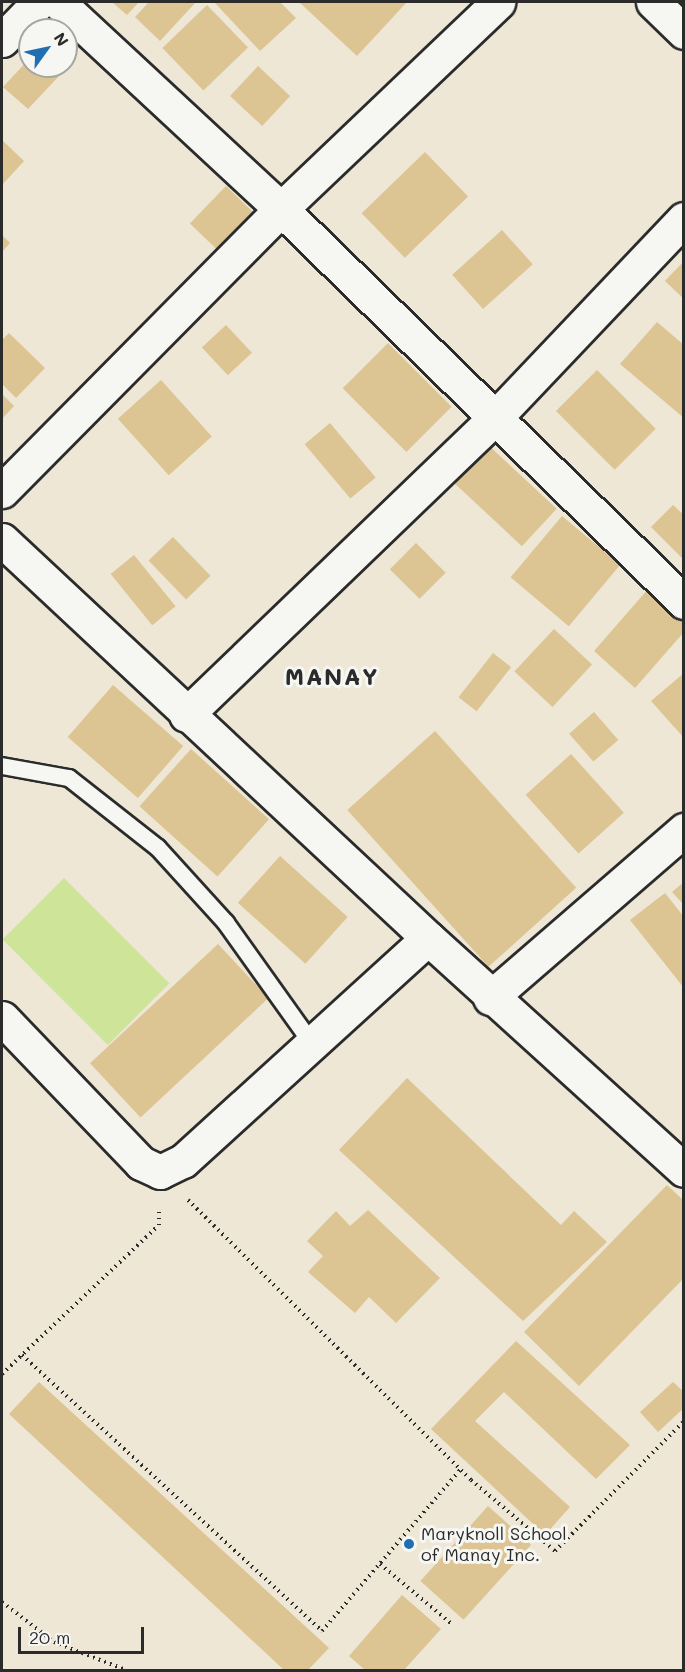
<!DOCTYPE html>
<style>
body{margin:0}
#map{position:relative;width:685px;height:1672px;overflow:hidden;background:#eee7d6;font-family:Mali,sans-serif}
div>[style]{position:absolute}
.green>*{inset:0;background:#cde499;transform-origin:0 0}
.building>*{inset:0;background:#dcc493;transform-origin:0 0}
.path>*{height:4px;margin-top:-2px;transform-origin:0;background:repeating-linear-gradient(90deg,#2b2b2b 0 1.5px,transparent 0 6px)}
.roads{filter:drop-shadow(2px 0 #2b2b2b) drop-shadow(-2px 0 #2b2b2b) drop-shadow(0 2px #2b2b2b) drop-shadow(0 -2px #2b2b2b)}
.lane>*{height:16px;margin:-8px;padding:0 8px;transform-origin:8px;border-radius:8px;background:#f6f6f2}
.street>*{height:33px;margin:-16.5px;padding:0 16.5px;transform-origin:16.5px;border-radius:16.5px;background:#f6f6f2}
.secondary>*{height:33px;margin:-16.5px;padding:0 16.5px;transform-origin:16.5px;border-radius:16.5px;background:#f6f6f2}
.dots>*{width:16px;height:16px;translate:-50% -50%;box-sizing:border-box;border:3px solid #f6f6f2;border-radius:50%}
span{translate:-50% -50%;white-space:nowrap;text-align:center;line-height:1.15;-webkit-text-stroke:6px #f6f6f2;paint-order:stroke}
.poi-label{font-size:18px;color:#2b2b2b}
.left{translate:0 -50%;text-align:left}
.district-label{font-size:24px;color:#2b2b2b;font-weight:700;letter-spacing:1.5px}
.frame{position:absolute;inset:0;border:3px solid #2b2b2b;pointer-events:none}
.north{position:absolute;left:18px;top:18px;width:60px;height:60px;box-sizing:border-box;background:#f6f6f2;border:2px solid #a5a5a2;border-radius:50%;rotate:57deg;font-size:16px;font-weight:700;line-height:24px;text-align:center;color:#2b2b2b}
.north::after{content:'';display:block;margin:auto;width:21px;height:27px;background:#1f6fb2;clip-path:polygon(50% 0,100% 100%,50% 72%,0 100%)}
.scale{position:absolute;left:18px;top:1627px;width:126px;height:27px;box-sizing:border-box;border:3px solid #2b2b2b;border-top:0;padding-left:8px;font-size:18px;line-height:21px;white-space:nowrap;color:#2b2b2b;-webkit-text-stroke:4px #f6f6f2;paint-order:stroke}
</style>
<div id="map">
<div class="green">
<i style="left:64px;top:878px;width:149px;height:87px;rotate:45deg"></i>
</div>
<div class="building">
<i style="clip-path:polygon(112px 2px,139px 2px,127px 15px)"></i>
<i style="clip-path:polygon(149px 2px,196px 2px,160px 41px,135px 17px)"></i>
<i style="clip-path:polygon(214px 2px,280px 2px,296px 18px,260px 51px)"></i>
<i style="clip-path:polygon(299px 2px,407px 2px,357px 56px)"></i>
<i style="left:207px;top:5px;width:59px;height:62px;rotate:46deg"></i>
<i style="clip-path:polygon(30px 58px,30px 66px,53px 66px,61px 74px,28px 109px,3px 87px)"></i>
<i style="left:258px;top:66px;width:44px;height:41px;rotate:43deg"></i>
<i style="clip-path:polygon(2px 140px,24px 161px,2px 185px)"></i>
<i style="left:425px;top:152px;width:62px;height:88px;rotate:46deg"></i>
<i style="left:226px;top:186px;width:37px;height:52px;rotate:44deg"></i>
<i style="left:502px;top:230px;width:46px;height:67px;rotate:48deg"></i>
<i style="clip-path:polygon(2px 235px,10px 243px,2px 252px)"></i>
<i style="clip-path:polygon(684px 261px,684px 299px,665px 281px)"></i>
<i style="clip-path:polygon(657px 322px,684px 345px,684px 418px,620px 364px)"></i>
<i style="left:226px;top:325px;width:38px;height:33px;rotate:47deg"></i>
<i style="clip-path:polygon(9px 333px,45px 368px,16px 398px,2px 384px,2px 340px)"></i>
<i style="left:388px;top:343px;width:90px;height:64px;rotate:45deg"></i>
<i style="left:597px;top:370px;width:83px;height:58px;rotate:45deg"></i>
<i style="left:161px;top:380px;width:76px;height:58px;rotate:48deg"></i>
<i style="clip-path:polygon(2px 394px,14px 406px,2px 419px)"></i>
<i style="left:330px;top:423px;width:71px;height:33px;rotate:50deg"></i>
<i style="left:485px;top:442px;width:98px;height:51px;rotate:43deg"></i>
<i style="clip-path:polygon(673px 505px,684px 515px,684px 560px,651px 527px)"></i>
<i style="left:562px;top:516px;width:76px;height:80px;rotate:40deg"></i>
<i style="left:173px;top:537px;width:54px;height:34px;rotate:46deg"></i>
<i style="left:416px;top:543px;width:42px;height:37px;rotate:45deg"></i>
<i style="left:134px;top:555px;width:66px;height:30px;rotate:51deg"></i>
<i style="clip-path:polygon(649px 588px,684px 619px,684px 632px,635px 688px,594px 651px)"></i>
<i style="left:554px;top:629px;width:52px;height:58px;rotate:43deg"></i>
<i style="left:493px;top:653px;width:23px;height:56px;rotate:38deg"></i>
<i style="clip-path:polygon(684px 673px,684px 738px,651px 701px)"></i>
<i style="left:113px;top:685px;width:93px;height:69px;rotate:41deg"></i>
<i style="left:594px;top:712px;width:37px;height:33px;rotate:49deg"></i>
<i style="left:435px;top:731px;width:211px;height:118px;rotate:48deg"></i>
<i style="left:191px;top:749px;width:105px;height:77px;rotate:42deg"></i>
<i style="left:571px;top:754px;width:79px;height:61px;rotate:48deg"></i>
<i style="left:280px;top:856px;width:91px;height:63px;rotate:42deg"></i>
<i style="clip-path:polygon(684px 882px,684px 905px,672px 892px)"></i>
<i style="clip-path:polygon(665px 893px,684px 917px,684px 988px,630px 920px)"></i>
<i style="left:218px;top:944px;width:74px;height:175px;rotate:47deg"></i>
<i style="clip-path:polygon(407px 1078px,561px 1225px,574px 1211px,607px 1242px,523px 1321px,339px 1150px)"></i>
<i style="clip-path:polygon(667px 1185px,684px 1201px,684px 1278px,579px 1386px,524px 1332px)"></i>
<i style="clip-path:polygon(368px 1210px,440px 1278px,396px 1323px,369px 1297px,355px 1313px,308px 1272px,323px 1256px,307px 1241px,336px 1211px,350px 1226px)"></i>
<i style="clip-path:polygon(516px 1341px,630px 1445px,596px 1479px,504px 1392px,475px 1421px,570px 1507px,545px 1535px,431px 1429px)"></i>
<i style="clip-path:polygon(39px 1382px,329px 1648px,308px 1670px,284px 1670px,9px 1414px)"></i>
<i style="clip-path:polygon(673px 1382px,684px 1392px,684px 1408px,658px 1432px,640px 1412px)"></i>
<i style="left:488px;top:1506px;width:58px;height:101px;rotate:42deg"></i>
<i style="clip-path:polygon(402px 1595px,441px 1629px,404px 1670px,365px 1670px,349px 1656px)"></i>
</div>
<div class="path">
<i style="left:188px;top:1200px;width:398px;rotate:44.7deg"></i>
<i style="left:471px;top:1480px;width:110px;rotate:40.2deg"></i>
<i style="left:555px;top:1551px;width:183px;rotate:-45.2deg"></i>
<i style="left:22px;top:1355px;width:408px;rotate:42.6deg"></i>
<i style="left:322px;top:1631px;width:213px;rotate:-49.4deg"></i>
<i style="left:2px;top:1374px;width:216px;rotate:-43.5deg"></i>
<i style="left:159px;top:1225px;width:16px;rotate:-90deg"></i>
<i style="left:380px;top:1564px;width:95px;rotate:39.9deg"></i>
<i style="left:2px;top:1602px;width:66px;rotate:37.6deg"></i>
<i style="left:54px;top:1642px;width:77px;rotate:21.3deg"></i>
</div>
<div class="roads">
<div class="lane">
<i style="left:2px;top:766px;width:68px;rotate:10.2deg"></i>
<i style="left:69px;top:778px;width:113px;rotate:38.2deg"></i>
<i style="left:158px;top:848px;width:101px;rotate:47.8deg"></i>
<i style="left:226px;top:923px;width:150px;rotate:54.5deg"></i>
</div>
<div class="street">
<i style="left:58px;top:2px;width:304px;rotate:42.9deg"></i>
<i style="left:281px;top:209px;width:563px;rotate:44.28deg"></i>
<i style="left:653px;top:2px;width:43px;rotate:44.1deg"></i>
<i style="left:2px;top:40px;width:53px;rotate:-45.8deg"></i>
<i style="left:2px;top:491px;width:397px;rotate:-45.3deg"></i>
<i style="left:281px;top:209px;width:300px;rotate:-43.6deg"></i>
<i style="left:2px;top:540px;width:583px;rotate:43.05deg"></i>
<i style="left:186px;top:715px;width:426px;rotate:-43.9deg"></i>
<i style="left:493px;top:420px;width:277px;rotate:-46.5deg"></i>
<i style="left:490px;top:998px;width:257px;rotate:-40.9deg"></i>
</div>
<div class="secondary">
<i style="left:2px;top:1018px;width:201px;rotate:46.2deg"></i>
<i style="left:141px;top:1163px;width:21px;rotate:25deg"></i>
<i style="left:160px;top:1172px;width:25px;rotate:-26deg"></i>
<i style="left:183px;top:1161px;width:331px;rotate:-42.3deg"></i>
<i style="left:428px;top:938px;width:345px;rotate:42.2deg"></i>
</div>
</div>
<div class="dots">
<i style="left:409px;top:1544px;background:#1f6fb2"></i>
</div>
<div class="poi-label">
<span class="left" style="left:421px;top:1544px">Maryknoll School<br>of Manay Inc.</span>
</div>
<div class="district-label">
<span style="left:332px;top:676px">MANAY</span>
</div>
<div class="frame"></div>
<div class="north">N</div>
<div class="scale">20 m</div>
</div>
